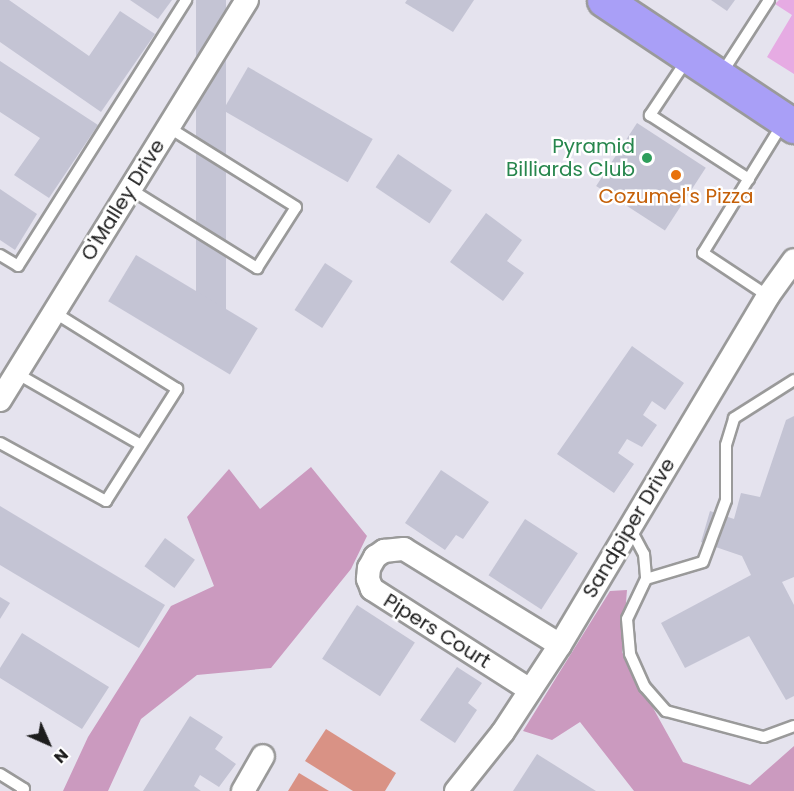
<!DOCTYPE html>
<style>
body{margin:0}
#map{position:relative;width:794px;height:791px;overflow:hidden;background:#e5e3ee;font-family:Poppins,sans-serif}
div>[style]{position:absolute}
.grass>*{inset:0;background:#e6abe3}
.forest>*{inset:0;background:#cb9abf}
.pitch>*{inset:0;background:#d99285}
.building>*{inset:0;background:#c4c4d4;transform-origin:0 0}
.roads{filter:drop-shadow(2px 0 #9a9a9a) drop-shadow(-2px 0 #9a9a9a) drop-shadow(0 2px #9a9a9a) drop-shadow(0 -2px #9a9a9a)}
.service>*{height:10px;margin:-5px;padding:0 5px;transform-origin:5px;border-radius:5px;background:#fff}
.minor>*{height:22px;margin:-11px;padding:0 11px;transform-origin:11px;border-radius:11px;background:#fff}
.primary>*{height:33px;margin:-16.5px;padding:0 16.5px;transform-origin:16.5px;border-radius:16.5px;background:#a99ff7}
.dots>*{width:16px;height:16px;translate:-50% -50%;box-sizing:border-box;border:3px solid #fff;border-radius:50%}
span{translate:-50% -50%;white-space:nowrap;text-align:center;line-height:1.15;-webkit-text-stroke:5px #fff;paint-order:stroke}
.leisure-label{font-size:20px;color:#27864d}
.right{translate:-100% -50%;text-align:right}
.food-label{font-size:20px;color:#c56008}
.street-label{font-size:20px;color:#1d1d1d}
.north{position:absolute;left:18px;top:713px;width:60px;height:60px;-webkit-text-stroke:4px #fff;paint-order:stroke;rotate:135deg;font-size:16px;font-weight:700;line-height:24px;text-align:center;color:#1d1d1d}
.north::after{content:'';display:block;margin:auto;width:21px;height:27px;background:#1d1d1d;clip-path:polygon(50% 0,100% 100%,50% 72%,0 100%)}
</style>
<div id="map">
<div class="grass">
<i style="clip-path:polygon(779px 0,794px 0,794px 74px,767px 57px,792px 15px,775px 4px)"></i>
</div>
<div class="forest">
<i style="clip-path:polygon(311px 467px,367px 536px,351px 569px,271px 668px,197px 675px,141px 719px,108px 791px,63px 791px,88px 737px,171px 606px,214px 586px,187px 517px,229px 469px,260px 509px)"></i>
<i style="clip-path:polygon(627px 590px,622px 652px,683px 762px,750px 785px,794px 746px,794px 791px,634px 791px,580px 722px,552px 740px,523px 731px,610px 591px)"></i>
</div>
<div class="pitch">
<i style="clip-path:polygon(326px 729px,396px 773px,385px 791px,353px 791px,305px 761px)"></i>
<i style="clip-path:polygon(299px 773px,329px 791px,288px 791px)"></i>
</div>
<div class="building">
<i style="clip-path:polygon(0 0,9px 0,89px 56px,120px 11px,155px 34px,101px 112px,0 42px)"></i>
<i style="clip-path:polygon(130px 0,172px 0,158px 19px)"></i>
<i style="left:196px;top:0;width:30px;height:317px"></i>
<i style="clip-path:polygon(407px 0,474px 0,453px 32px,405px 3px)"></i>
<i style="clip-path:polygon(711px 0,735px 0,727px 11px)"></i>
<i style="clip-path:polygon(0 61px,98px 125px,49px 198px,14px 175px,40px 138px,0 112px)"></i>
<i style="left:248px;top:67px;width:144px;height:50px;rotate:30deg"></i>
<i style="left:637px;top:123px;width:82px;height:75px;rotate:33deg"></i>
<i style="left:398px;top:154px;width:65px;height:40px;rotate:34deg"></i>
<i style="clip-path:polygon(0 189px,37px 214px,15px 250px,0 240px)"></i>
<i style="clip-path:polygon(486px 213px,522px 240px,507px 261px,524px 273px,503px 301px,450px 262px)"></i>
<i style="left:136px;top:255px;width:142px;height:54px;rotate:31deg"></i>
<i style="left:325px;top:263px;width:33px;height:56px;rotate:33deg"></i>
<i style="clip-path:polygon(632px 346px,684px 383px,665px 410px,652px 401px,643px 415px,657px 425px,642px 447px,627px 439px,618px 453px,634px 464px,614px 493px,557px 454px)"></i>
<i style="clip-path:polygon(794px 416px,794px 577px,782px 582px,794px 605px,794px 696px,786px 700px,749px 636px,685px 668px,661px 623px,751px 575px,742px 556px,701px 542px,710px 511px,734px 519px,741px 493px,760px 497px,786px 420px)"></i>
<i style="clip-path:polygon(441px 470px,489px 502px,463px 539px,456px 535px,445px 550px,405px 523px)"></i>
<i style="clip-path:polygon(0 506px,165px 605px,139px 648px,0 565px)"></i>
<i style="left:525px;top:519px;width:63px;height:67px;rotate:33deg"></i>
<i style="left:165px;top:538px;width:37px;height:35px;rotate:36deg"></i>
<i style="clip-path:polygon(0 597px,10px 603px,0 619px)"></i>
<i style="left:357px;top:605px;width:69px;height:64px;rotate:33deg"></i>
<i style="clip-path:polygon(22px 633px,109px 687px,82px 729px,0 678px,0 668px)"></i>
<i style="clip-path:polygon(457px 667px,482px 683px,468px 703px,477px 710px,455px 743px,420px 720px)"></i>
<i style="clip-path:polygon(190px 716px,223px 737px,215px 749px,236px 764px,219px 787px,200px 775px,194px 786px,201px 791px,143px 791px)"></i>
<i style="clip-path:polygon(537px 754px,596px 791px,513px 791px)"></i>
</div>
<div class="roads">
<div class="service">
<i style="left:688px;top:58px;width:69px;rotate:123.7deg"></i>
<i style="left:650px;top:115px;width:118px;rotate:32.9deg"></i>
<i style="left:722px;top:73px;width:87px;rotate:-57.2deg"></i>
<i style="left:130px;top:189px;width:150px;rotate:31.9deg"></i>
<i style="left:257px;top:268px;width:72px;rotate:-57.4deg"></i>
<i style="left:296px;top:207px;width:151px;rotate:-148deg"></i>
<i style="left:0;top:255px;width:21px;rotate:31deg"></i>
<i style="left:18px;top:266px;width:315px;rotate:-57.7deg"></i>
<i style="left:768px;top:296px;width:78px;rotate:-146.5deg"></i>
<i style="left:703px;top:253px;width:153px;rotate:-58.4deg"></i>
<i style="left:16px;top:373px;width:144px;rotate:29.9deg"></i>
<i style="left:0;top:443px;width:121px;rotate:28.7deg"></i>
<i style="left:106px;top:501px;width:133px;rotate:-57.6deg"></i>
<i style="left:177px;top:389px;width:145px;rotate:-148deg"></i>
<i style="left:630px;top:528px;width:30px;rotate:62deg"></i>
<i style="left:644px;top:554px;width:25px;rotate:85deg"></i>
<i style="left:646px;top:579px;width:44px;rotate:115.4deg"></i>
<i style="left:627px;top:619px;width:35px;rotate:85deg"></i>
<i style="left:630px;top:654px;width:36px;rotate:66deg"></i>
<i style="left:645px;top:687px;width:32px;rotate:49deg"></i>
<i style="left:666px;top:711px;width:101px;rotate:14.9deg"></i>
<i style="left:764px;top:737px;width:32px;rotate:-20deg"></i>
<i style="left:646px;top:579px;width:59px;rotate:-16.6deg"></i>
<i style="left:703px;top:562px;width:66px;rotate:-69.6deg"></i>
<i style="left:726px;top:500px;width:55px;rotate:-90deg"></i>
<i style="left:726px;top:445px;width:28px;rotate:-73deg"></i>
<i style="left:734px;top:418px;width:71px;rotate:-32.3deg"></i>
<i style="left:0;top:774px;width:28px;rotate:32deg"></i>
<i style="left:24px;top:789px;width:3px;rotate:135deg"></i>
</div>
<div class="minor">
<i style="left:0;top:400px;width:470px;rotate:-58.3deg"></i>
<i style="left:530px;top:690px;width:188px;rotate:-147.4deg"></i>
<i style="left:372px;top:589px;width:11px;rotate:-112deg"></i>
<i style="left:368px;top:579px;width:11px;rotate:-85deg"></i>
<i style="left:369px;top:568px;width:13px;rotate:-61deg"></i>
<i style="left:375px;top:557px;width:11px;rotate:-34deg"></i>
<i style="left:384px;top:551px;width:20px;rotate:-6deg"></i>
<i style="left:404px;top:549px;width:183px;rotate:31.6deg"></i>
<i style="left:243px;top:791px;width:40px;rotate:-60.3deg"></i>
<i style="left:456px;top:791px;width:75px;rotate:-51.5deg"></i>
<i style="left:503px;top:732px;width:104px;rotate:-56.8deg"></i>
<i style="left:560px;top:645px;width:406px;rotate:-59.2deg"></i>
<i style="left:768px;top:296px;width:44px;rotate:-54.2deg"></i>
</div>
<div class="primary">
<i style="left:604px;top:0;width:228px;rotate:33.6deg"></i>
</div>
</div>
<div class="dots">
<i style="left:647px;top:158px;background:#2e9e5b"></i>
<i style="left:676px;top:175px;background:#e8710a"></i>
</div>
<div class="leisure-label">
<span class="right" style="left:635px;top:158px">Pyramid<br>Billiards Club</span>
</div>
<div class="food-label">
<span style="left:676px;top:196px">Cozumel's Pizza</span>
</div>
<div class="street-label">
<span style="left:123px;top:200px;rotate:-58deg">O'Malley Drive</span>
<span style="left:629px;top:528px;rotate:-59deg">Sandpiper Drive</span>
<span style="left:437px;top:631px;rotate:32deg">Pipers Court</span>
</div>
<div class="north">N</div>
</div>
